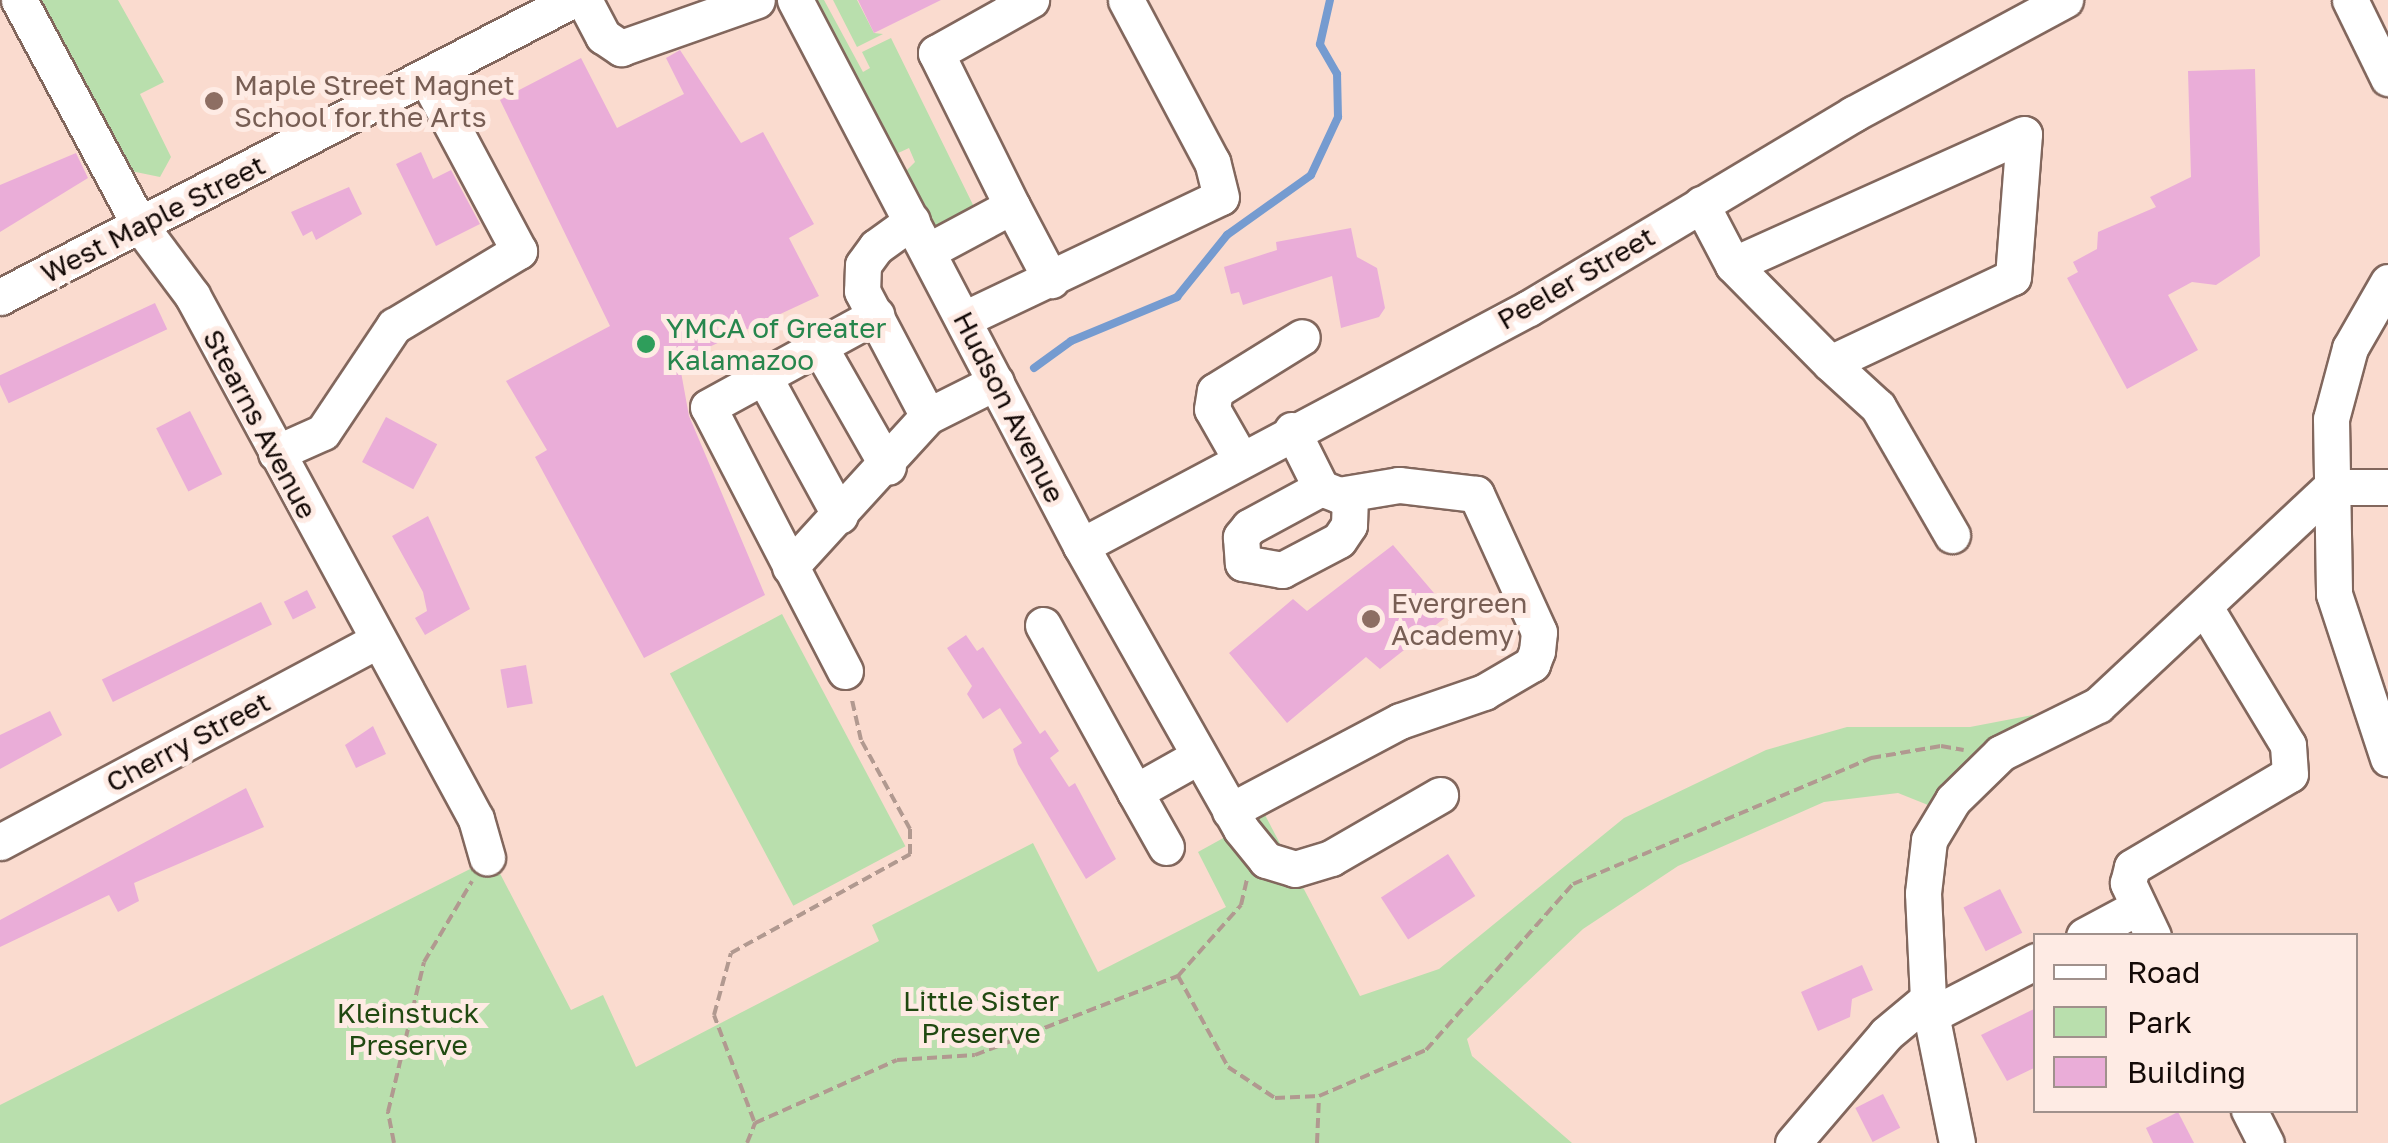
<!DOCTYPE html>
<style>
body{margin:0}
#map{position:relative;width:2388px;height:1143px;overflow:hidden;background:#fadbcf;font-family:"Golos Text",sans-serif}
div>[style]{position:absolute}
.green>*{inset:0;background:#b9dfad;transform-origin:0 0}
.stream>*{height:8px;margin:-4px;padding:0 4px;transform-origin:4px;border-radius:4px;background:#759bd0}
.building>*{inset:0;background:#eaadd8;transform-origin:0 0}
.path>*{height:4px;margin-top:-2px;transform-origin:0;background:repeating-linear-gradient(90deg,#b19990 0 10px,transparent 0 15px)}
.roads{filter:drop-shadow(2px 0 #82675d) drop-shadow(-2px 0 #82675d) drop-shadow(0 2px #82675d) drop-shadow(0 -2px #82675d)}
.minor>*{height:35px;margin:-17.5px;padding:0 17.5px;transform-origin:17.5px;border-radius:17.5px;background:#fff}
.dots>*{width:28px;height:28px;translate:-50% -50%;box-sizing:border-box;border:5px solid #feebe4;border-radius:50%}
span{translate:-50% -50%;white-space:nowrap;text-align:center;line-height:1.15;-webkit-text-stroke:10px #feebe4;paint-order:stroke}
.education-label{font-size:28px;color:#785e54}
.left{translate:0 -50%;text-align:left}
.street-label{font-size:28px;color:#140a07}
.leisure-label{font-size:28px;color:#27864d}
.park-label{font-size:28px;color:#204911}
.legend{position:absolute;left:2033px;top:933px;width:325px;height:180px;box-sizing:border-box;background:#feebe4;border:2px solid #a0918c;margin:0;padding:12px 18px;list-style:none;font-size:30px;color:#140a07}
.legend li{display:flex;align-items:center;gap:20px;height:50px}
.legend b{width:50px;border:2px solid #a0918c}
</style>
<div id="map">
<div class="green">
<i style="clip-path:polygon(33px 0,118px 0,164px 82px,140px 94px,171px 157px,160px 177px,126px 170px)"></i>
<i style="clip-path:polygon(813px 0,824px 0,863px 72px,870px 68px,862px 52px,891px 38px,978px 215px,935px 226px,906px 171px,915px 162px,909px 148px,896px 154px)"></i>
<i style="clip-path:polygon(833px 0,857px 0,874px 33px,883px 34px,857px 47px)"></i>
<i style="left:782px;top:614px;width:263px;height:127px;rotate:62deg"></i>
<i style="clip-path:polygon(2049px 712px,1943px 811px,1898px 793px,1824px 802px,1678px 866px,1583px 929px,1467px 1039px,1472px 1056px,1572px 1143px,0 1143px,0 1105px,492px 858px,571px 1010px,603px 995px,636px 1067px,879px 941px,872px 925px,1033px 843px,1098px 972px,1226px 907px,1198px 852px,1265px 815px,1360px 996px,1439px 969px,1624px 818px,1766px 750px,1847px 727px,1970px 727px)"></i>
</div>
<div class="stream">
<i style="left:1034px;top:368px;width:46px;rotate:-36.1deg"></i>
<i style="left:1071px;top:341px;width:115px;rotate:-22.5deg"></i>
<i style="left:1177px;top:297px;width:80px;rotate:-51.1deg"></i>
<i style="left:1227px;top:235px;width:103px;rotate:-35.5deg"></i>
<i style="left:1311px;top:175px;width:64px;rotate:-65deg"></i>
<i style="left:1338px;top:117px;width:43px;rotate:-91.3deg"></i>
<i style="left:1337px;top:74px;width:34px;rotate:-120deg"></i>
<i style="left:1320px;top:44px;width:45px;rotate:-77.2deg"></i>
</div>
<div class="building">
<i style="clip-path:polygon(858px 0,941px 0,874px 33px)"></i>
<i style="clip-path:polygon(680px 50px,741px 143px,763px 132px,814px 224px,789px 238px,819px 296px,679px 361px,689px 416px,765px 595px,644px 658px,535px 457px,547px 450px,506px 381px,610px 326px,500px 100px,581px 58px,617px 128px,684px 94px,666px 58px)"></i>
<i style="clip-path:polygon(2255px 69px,2260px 256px,2216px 285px,2192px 282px,2168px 295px,2198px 350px,2127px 389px,2067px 278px,2078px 272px,2073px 262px,2097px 249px,2098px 232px,2156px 207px,2150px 197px,2191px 177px,2188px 71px)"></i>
<i style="clip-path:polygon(421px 152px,433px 179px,451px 170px,480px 224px,436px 246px,396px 164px)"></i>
<i style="clip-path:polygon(76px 153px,88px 178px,0 232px,0 185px)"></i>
<i style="clip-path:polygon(349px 187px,362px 214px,316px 240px,312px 231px,303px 236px,291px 212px)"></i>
<i style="clip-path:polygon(1351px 228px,1357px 257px,1377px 268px,1385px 308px,1379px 317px,1341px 328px,1332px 276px,1243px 305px,1239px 292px,1231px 294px,1224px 267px,1277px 250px,1276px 242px)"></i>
<i style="left:155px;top:303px;width:29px;height:175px;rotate:65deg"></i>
<i style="left:190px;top:411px;width:71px;height:38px;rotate:63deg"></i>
<i style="left:386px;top:417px;width:58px;height:51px;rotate:28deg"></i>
<i style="clip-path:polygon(428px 516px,470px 609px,425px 635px,415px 618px,427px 611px,423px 592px,392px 536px)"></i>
<i style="clip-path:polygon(1393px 545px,1451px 613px,1380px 669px,1366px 657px,1287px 723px,1229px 653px,1293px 599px,1307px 611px)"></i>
<i style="left:307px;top:590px;width:20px;height:26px;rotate:63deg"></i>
<i style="left:261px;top:602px;width:25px;height:177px;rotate:64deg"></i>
<i style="clip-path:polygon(966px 635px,977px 651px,983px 647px,1040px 734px,1045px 730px,1059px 751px,1050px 758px,1069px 787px,1075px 783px,1116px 859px,1086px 879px,1018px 764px,1013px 749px,1022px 743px,1000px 708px,983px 719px,967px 694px,972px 686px,947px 648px)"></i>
<i style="left:526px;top:665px;width:39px;height:26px;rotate:80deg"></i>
<i style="clip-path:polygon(50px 711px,62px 735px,0 769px,0 735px)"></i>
<i style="clip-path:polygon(373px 726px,386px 754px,356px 768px,345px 745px)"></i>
<i style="clip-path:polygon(246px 788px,264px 827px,134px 883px,139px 901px,118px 912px,109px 895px,0 947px,0 920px)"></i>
<i style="left:1448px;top:854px;width:50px;height:80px;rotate:57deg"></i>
<i style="left:2000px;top:889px;width:49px;height:41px;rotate:63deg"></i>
<i style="clip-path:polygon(1862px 965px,1873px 990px,1852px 999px,1850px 1017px,1818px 1031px,1801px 992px)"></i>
<i style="clip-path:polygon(2036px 1008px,2036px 1067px,2007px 1081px,1981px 1035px)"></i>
<i style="left:1883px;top:1094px;width:38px;height:31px;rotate:63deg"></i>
<i style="clip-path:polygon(2178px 1112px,2194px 1143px,2153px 1143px,2146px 1128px)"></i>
</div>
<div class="path">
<i style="left:1178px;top:976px;width:104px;rotate:61.2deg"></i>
<i style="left:1228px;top:1067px;width:56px;rotate:33.4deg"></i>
<i style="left:1275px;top:1098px;width:44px;rotate:-2.6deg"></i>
<i style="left:1319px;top:1096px;width:116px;rotate:-23.3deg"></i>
<i style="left:1426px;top:1050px;width:222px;rotate:-48.5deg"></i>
<i style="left:1573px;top:884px;width:324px;rotate:-22.9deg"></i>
<i style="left:1871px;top:758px;width:71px;rotate:-9.7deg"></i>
<i style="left:1941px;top:746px;width:23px;rotate:10deg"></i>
<i style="left:754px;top:1121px;width:113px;rotate:-110.7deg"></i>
<i style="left:714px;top:1015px;width:64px;rotate:-74.7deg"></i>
<i style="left:731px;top:953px;width:205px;rotate:-28.9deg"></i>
<i style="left:910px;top:854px;width:25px;rotate:-90deg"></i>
<i style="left:910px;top:829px;width:102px;rotate:-118.8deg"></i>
<i style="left:861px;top:740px;width:41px;rotate:-102.7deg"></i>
<i style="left:394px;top:1143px;width:32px;rotate:-101deg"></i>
<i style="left:388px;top:1112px;width:154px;rotate:-76.5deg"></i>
<i style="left:424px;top:962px;width:94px;rotate:-59.3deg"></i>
<i style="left:747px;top:1143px;width:22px;rotate:-68deg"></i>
<i style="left:755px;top:1123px;width:155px;rotate:-23.9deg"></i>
<i style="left:897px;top:1060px;width:78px;rotate:-3.7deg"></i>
<i style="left:975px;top:1055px;width:218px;rotate:-21.3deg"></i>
<i style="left:1178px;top:976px;width:95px;rotate:-48.4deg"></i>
<i style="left:1241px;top:905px;width:27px;rotate:-77deg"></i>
<i style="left:1317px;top:1143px;width:45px;rotate:-87.5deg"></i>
</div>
<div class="roads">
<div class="minor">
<i style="left:19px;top:0;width:254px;rotate:61.8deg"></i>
<i style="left:139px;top:224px;width:89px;rotate:53.3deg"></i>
<i style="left:192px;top:295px;width:596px;rotate:61.54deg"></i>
<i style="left:476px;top:819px;width:40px;rotate:74deg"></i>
<i style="left:584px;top:0;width:41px;rotate:62.2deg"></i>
<i style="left:603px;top:36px;width:22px;rotate:34deg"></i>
<i style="left:621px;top:48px;width:144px;rotate:-19.4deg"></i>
<i style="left:795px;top:0;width:616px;rotate:62.35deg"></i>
<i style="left:1081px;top:546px;width:325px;rotate:60.5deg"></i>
<i style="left:1241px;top:829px;width:40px;rotate:51deg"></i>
<i style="left:1266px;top:860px;width:30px;rotate:17deg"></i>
<i style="left:1295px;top:869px;width:38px;rotate:-17deg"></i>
<i style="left:1331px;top:858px;width:126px;rotate:-30deg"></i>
<i style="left:2350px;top:0;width:87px;rotate:64deg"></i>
<i style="left:1701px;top:204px;width:69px;rotate:62.3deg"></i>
<i style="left:1733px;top:265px;width:138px;rotate:45.3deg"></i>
<i style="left:1830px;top:363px;width:202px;rotate:-25.2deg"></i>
<i style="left:2013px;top:277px;width:143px;rotate:-85.6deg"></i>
<i style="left:2024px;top:134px;width:319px;rotate:155.8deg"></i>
<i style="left:1012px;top:206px;width:84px;rotate:62.2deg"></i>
<i style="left:912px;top:221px;width:44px;rotate:144.2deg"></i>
<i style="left:876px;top:247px;width:22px;rotate:126deg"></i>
<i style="left:863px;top:265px;width:26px;rotate:92deg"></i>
<i style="left:862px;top:291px;width:141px;rotate:62.2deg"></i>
<i style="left:928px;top:416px;width:76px;rotate:-26.6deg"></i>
<i style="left:928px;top:251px;width:95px;rotate:-28.2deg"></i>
<i style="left:1012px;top:206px;width:171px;rotate:-116.4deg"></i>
<i style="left:936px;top:53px;width:109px;rotate:-29.2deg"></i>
<i style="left:2388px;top:282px;width:76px;rotate:119.9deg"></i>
<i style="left:2350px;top:348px;width:73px;rotate:105deg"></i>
<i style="left:2331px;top:419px;width:175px;rotate:89deg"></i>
<i style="left:2334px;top:594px;width:173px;rotate:71.8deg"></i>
<i style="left:0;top:297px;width:645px;rotate:-27.44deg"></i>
<i style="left:964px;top:319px;width:284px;rotate:-25.4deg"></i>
<i style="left:1221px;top:197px;width:36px;rotate:-104deg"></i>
<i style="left:1212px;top:162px;width:183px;rotate:-118deg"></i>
<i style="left:819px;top:346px;width:139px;rotate:60.3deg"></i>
<i style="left:1830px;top:363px;width:65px;rotate:42.5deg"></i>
<i style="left:1878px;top:407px;width:148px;rotate:60deg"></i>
<i style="left:764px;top:377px;width:158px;rotate:61.3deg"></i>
<i style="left:276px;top:453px;width:51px;rotate:-24.1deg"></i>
<i style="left:323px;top:432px;width:128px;rotate:-56.2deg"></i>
<i style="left:394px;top:326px;width:146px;rotate:-31deg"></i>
<i style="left:519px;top:251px;width:197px;rotate:-118.1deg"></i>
<i style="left:1240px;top:458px;width:56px;rotate:-119.7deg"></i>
<i style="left:1212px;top:409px;width:18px;rotate:-81deg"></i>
<i style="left:1215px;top:391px;width:102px;rotate:-31.8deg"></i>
<i style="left:1321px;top:488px;width:82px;rotate:151.6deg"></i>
<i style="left:1249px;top:527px;width:13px;rotate:129deg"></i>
<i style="left:1241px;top:537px;width:26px;rotate:86deg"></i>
<i style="left:1243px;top:563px;width:40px;rotate:10deg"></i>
<i style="left:1282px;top:570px;width:64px;rotate:-27.8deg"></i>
<i style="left:1339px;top:540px;width:18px;rotate:-56deg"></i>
<i style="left:1349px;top:525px;width:31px;rotate:-88deg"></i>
<i style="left:1081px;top:546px;width:507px;rotate:-27.98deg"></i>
<i style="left:1529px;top:308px;width:378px;rotate:-30.9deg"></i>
<i style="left:1853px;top:114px;width:241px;rotate:-28.3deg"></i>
<i style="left:790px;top:567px;width:205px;rotate:-47.6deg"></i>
<i style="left:1043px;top:625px;width:191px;rotate:61.1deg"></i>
<i style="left:1135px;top:792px;width:73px;rotate:-29.4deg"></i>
<i style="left:845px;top:671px;width:297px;rotate:-117.4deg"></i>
<i style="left:708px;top:407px;width:192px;rotate:-28.7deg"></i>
<i style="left:1135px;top:792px;width:63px;rotate:60.6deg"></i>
<i style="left:1230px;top:811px;width:192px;rotate:-27.9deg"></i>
<i style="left:1400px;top:721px;width:89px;rotate:-19deg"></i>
<i style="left:1484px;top:692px;width:56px;rotate:-30.3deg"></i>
<i style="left:1532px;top:664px;width:14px;rotate:-69deg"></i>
<i style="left:1537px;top:651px;width:19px;rotate:-84deg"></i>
<i style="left:1539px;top:632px;width:152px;rotate:-114.5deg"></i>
<i style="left:1476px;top:494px;width:78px;rotate:-173.3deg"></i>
<i style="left:1399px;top:485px;width:61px;rotate:170.5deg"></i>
<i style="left:1339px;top:495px;width:19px;rotate:-159deg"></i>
<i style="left:1321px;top:488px;width:65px;rotate:-116.6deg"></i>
<i style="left:0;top:842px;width:425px;rotate:-28.1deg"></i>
<i style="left:2084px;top:936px;width:61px;rotate:-28.2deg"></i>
<i style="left:2153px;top:936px;width:59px;rotate:-115.3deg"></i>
<i style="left:2128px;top:883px;width:16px;rotate:-76deg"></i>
<i style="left:2132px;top:867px;width:183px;rotate:-30.5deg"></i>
<i style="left:2290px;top:774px;width:29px;rotate:-94deg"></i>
<i style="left:2288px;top:745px;width:159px;rotate:-121.1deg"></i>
<i style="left:1931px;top:1015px;width:118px;rotate:-27.2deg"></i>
<i style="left:2249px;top:1110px;width:37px;rotate:63deg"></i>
<i style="left:1793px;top:1143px;width:143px;rotate:-49.5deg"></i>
<i style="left:1886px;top:1034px;width:55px;rotate:-39.8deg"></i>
<i style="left:1957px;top:1143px;width:147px;rotate:-101.4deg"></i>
<i style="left:1928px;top:999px;width:106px;rotate:-92.7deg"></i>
<i style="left:1923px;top:893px;width:53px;rotate:-83.5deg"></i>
<i style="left:1929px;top:840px;width:47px;rotate:-59deg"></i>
<i style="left:1953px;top:800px;width:67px;rotate:-44.4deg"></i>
<i style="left:2001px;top:753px;width:108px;rotate:-26.3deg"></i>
<i style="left:2098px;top:705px;width:319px;rotate:-43.1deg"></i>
<i style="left:2331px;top:487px;width:57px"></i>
</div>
</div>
<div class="dots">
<i style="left:214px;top:101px;background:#8d6e63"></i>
<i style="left:646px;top:344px;background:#2e9e5b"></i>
<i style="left:1371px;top:619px;background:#8d6e63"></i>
</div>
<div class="education-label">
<span class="left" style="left:234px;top:101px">Maple Street Magnet<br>School for the Arts</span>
<span class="left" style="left:1391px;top:619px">Evergreen<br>Academy</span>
</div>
<div class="street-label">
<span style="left:153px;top:219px;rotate:-27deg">West Maple Street</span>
<span style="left:1576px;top:278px;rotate:-30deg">Peeler Street</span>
<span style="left:1009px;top:407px;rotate:63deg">Hudson Avenue</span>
<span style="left:260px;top:424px;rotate:62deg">Stearns Avenue</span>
<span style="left:188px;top:742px;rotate:-28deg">Cherry Street</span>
</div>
<div class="leisure-label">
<span class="left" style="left:666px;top:344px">YMCA of Greater<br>Kalamazoo</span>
</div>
<div class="park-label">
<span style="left:981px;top:1017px">Little Sister<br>Preserve</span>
<span style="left:408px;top:1029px">Kleinstuck<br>Preserve</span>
</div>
<ul class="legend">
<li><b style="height:12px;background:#fff"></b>Road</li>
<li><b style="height:28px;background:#b9dfad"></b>Park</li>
<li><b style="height:28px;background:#eaadd8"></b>Building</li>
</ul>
</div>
